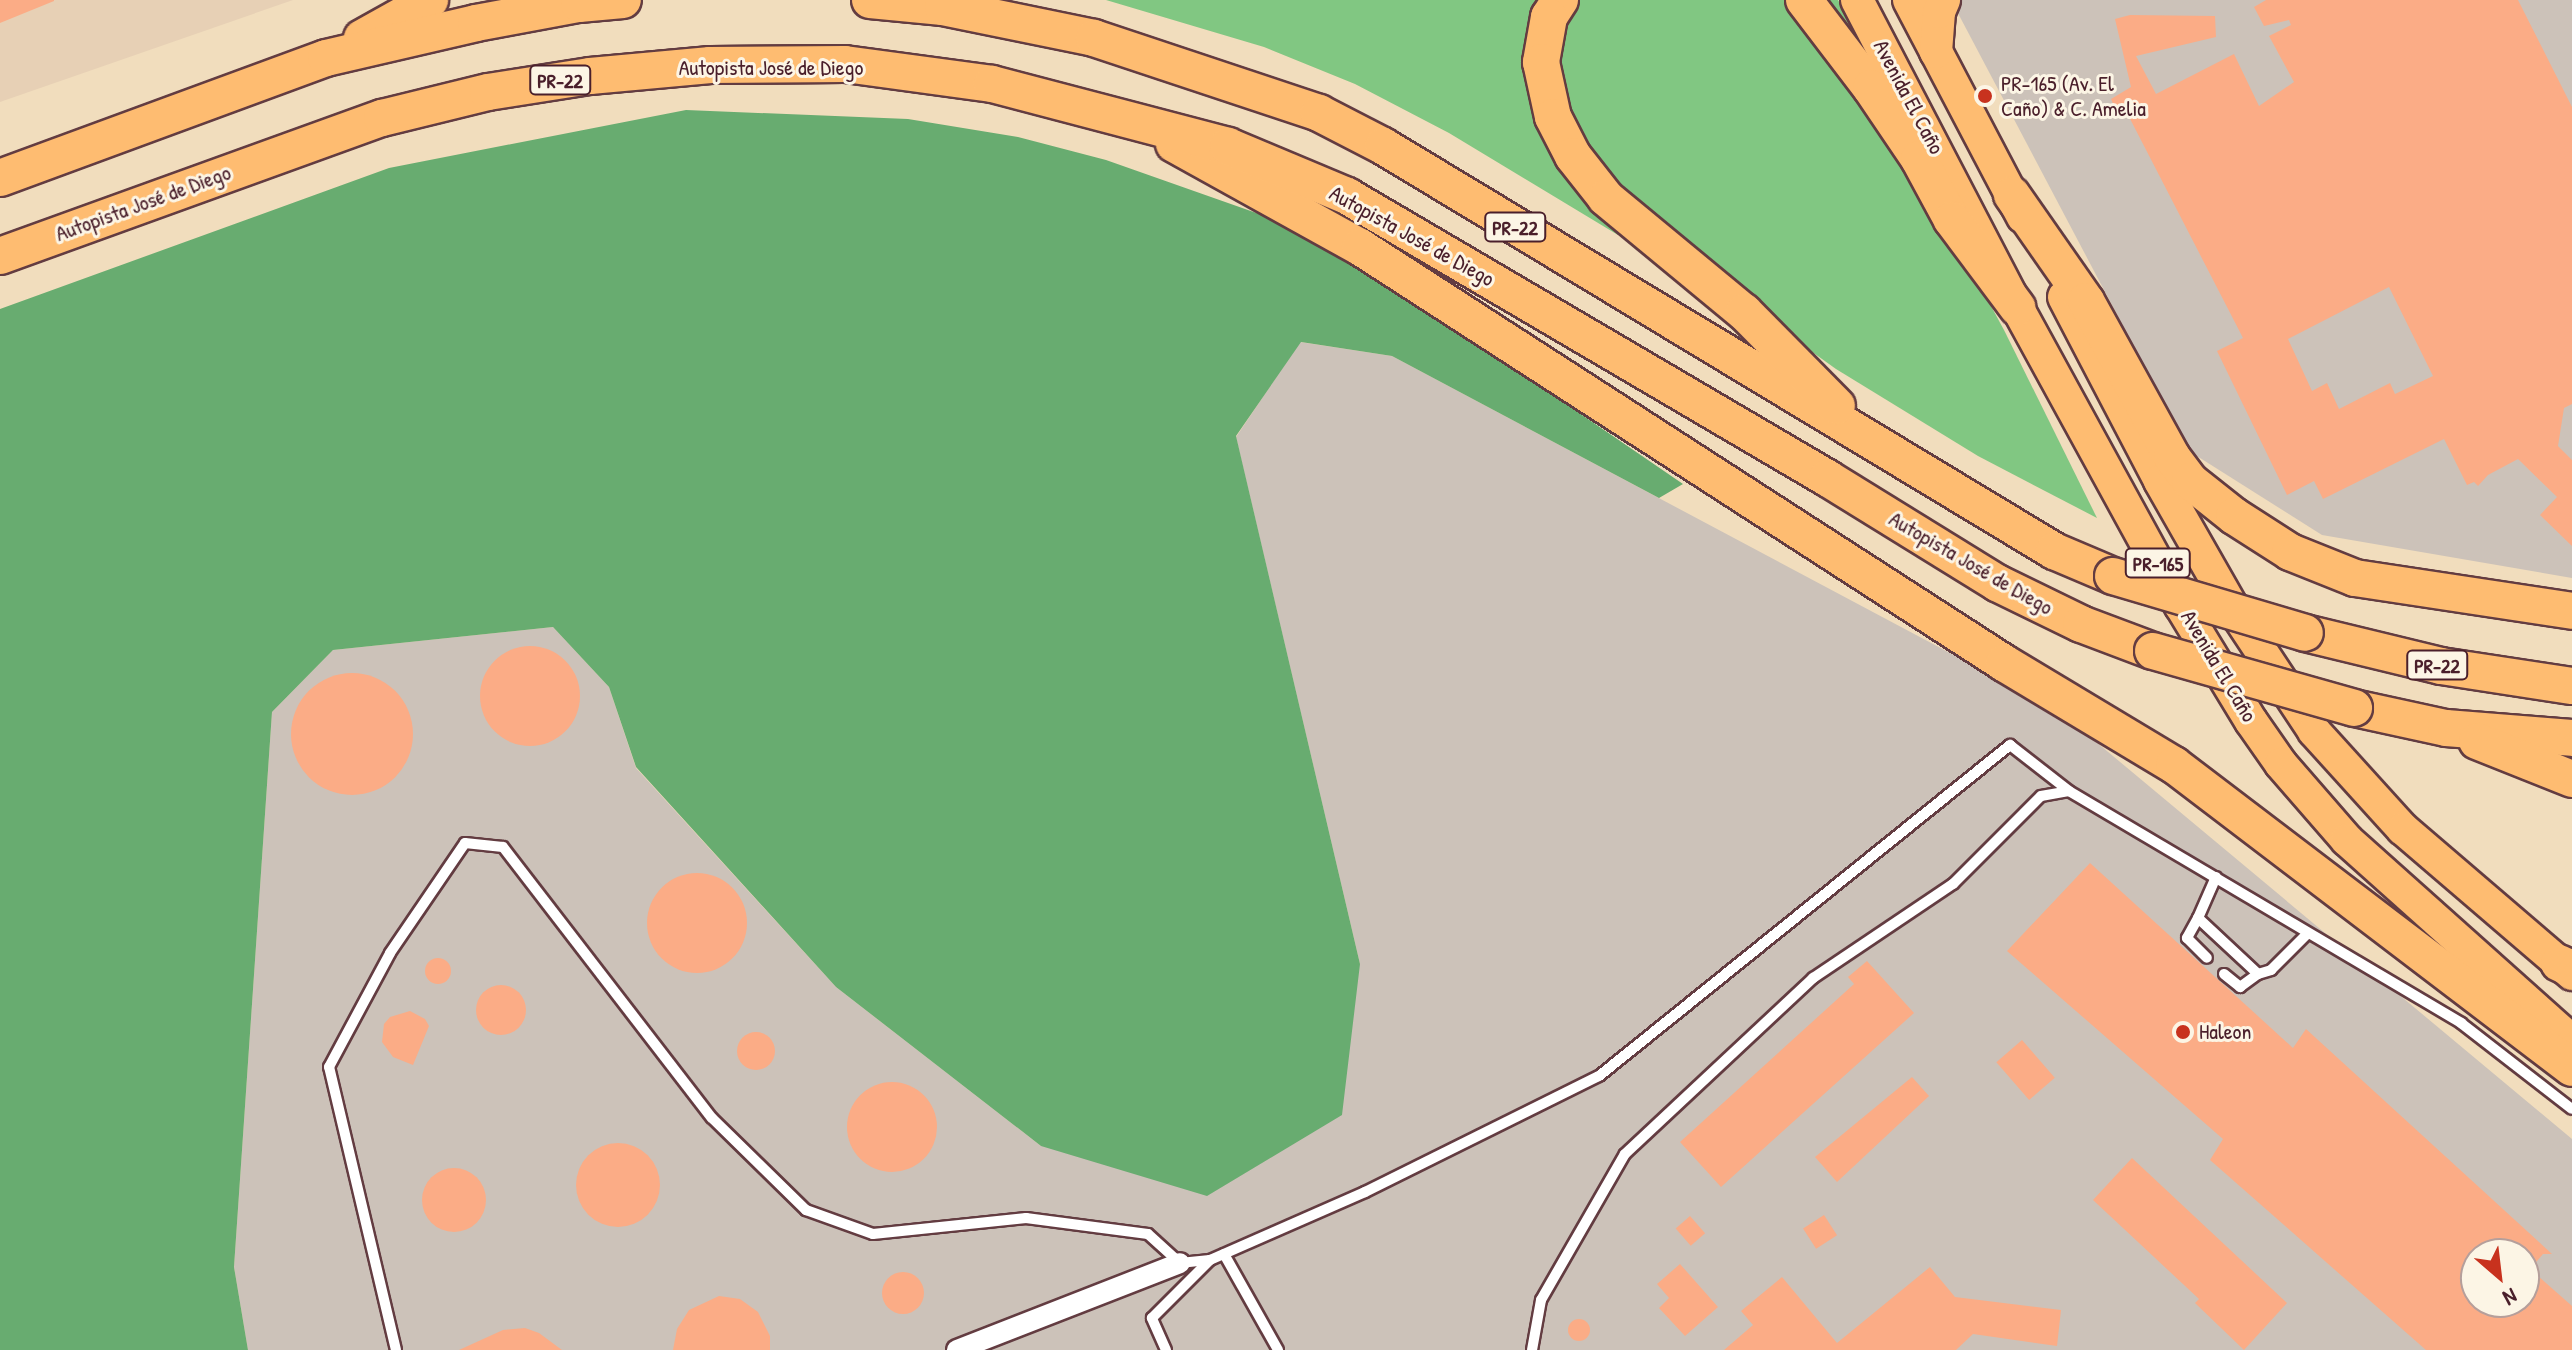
<!DOCTYPE html>
<meta charset="utf-8">
<style>
body{margin:0}
#map{position:relative;width:2572px;height:1350px;overflow:hidden;background:#f1ddbd;font-family:"Patrick Hand",sans-serif}
div>[style]{position:absolute}
.built>*{inset:0;background:#e7d0b5}
.industrial>*{inset:0;background:#ccc2b9}
.green>*{inset:0;background:#81c782}
.forest>*{inset:0;background:#68ac70}
.building>*{inset:0;background:#fbac86;transform-origin:0 0}
.round{border-radius:50%}
.roads{filter:drop-shadow(2px 0 #633c41) drop-shadow(-2px 0 #633c41) drop-shadow(0 2px #633c41) drop-shadow(0 -2px #633c41)}
.service>*{height:10px;margin:-5px;padding:0 5px;transform-origin:5px;border-radius:5px;background:#fff}
.minor>*{height:20px;margin:-10px;padding:0 10px;transform-origin:10px;border-radius:10px;background:#fff}
.trunk>*{height:32px;margin:-16px;padding:0 16px;transform-origin:16px;border-radius:16px;background:#febc71}
.motorway>*{height:36px;margin:-18px;padding:0 18px;transform-origin:18px;border-radius:18px;background:#febc71}
.bridges{filter:drop-shadow(2px 0 #633c41) drop-shadow(-2px 0 #633c41) drop-shadow(0 2px #633c41) drop-shadow(0 -2px #633c41)}
.motorway-bridge>*{height:36px;margin:-18px;padding:0 18px;transform-origin:18px;border-radius:18px;background:#febc71}
.dots>*{width:22px;height:22px;translate:-50% -50%;box-sizing:border-box;border:4px solid #fcf5e5;border-radius:50%}
span{translate:-50% -50%;white-space:nowrap;text-align:center;line-height:1.15;-webkit-text-stroke:6px #fcf5e5;paint-order:stroke}
.shield-label span{padding:2px 6px;background:#fcf5e5;border:2px solid;border-radius:6px;-webkit-text-stroke-width:0}
.shield-label{font-size:20px;color:#4a1f2b;font-weight:700}
.street-label{font-size:22px;color:#4a1f2b}
.poi-label{font-size:22px;color:#4a1f2b}
.left{translate:0 -50%;text-align:left}
.north{position:absolute;left:2460px;top:1238px;width:80px;height:80px;box-sizing:border-box;background:#fcf5e5;border:2px solid #b59f9b;border-radius:50%;rotate:152deg;font-size:22px;font-weight:700;line-height:32px;text-align:center;color:#4a1f2b}
.north::after{content:'';display:block;margin:auto;width:28px;height:36px;background:#c8321e;clip-path:polygon(50% 0,100% 100%,50% 72%,0 100%)}
</style>
<div id="map">
<div class="built">
<i style="clip-path:polygon(0 0,293px 0,0 102px)"></i>
</div>
<div class="industrial">
<i style="clip-path:polygon(1951px 0,2572px 0,2572px 578px,2322px 535px,2189px 451px)"></i>
<i style="clip-path:polygon(evenodd,1300px 342px,1392px 356px,2059px 711px,2572px 1139px,2572px 1350px,248px 1350px,234px 1267px,272px 712px,333px 650px,553px 627px,609px 687px,636px 768px,836px 987px,1041px 1146px,1360px 964px,1236px 437px,1300px 342px,2476px 1254px,2524px 1254px,2524px 1302px,2476px 1302px,2476px 1254px)"></i>
</div>
<div class="green">
<i style="clip-path:polygon(1106px 0,1548px 0,1532px 48px,1621px 230px,1618px 235px,1449px 133px,1355px 84px,1264px 47px)"></i>
<i style="clip-path:polygon(1578px 0,1788px 0,1921px 177px,2004px 330px,2097px 518px,1978px 456px,1836px 369px,1759px 314px,1591px 165px,1555px 73px,1569px 13px)"></i>
<i style="clip-path:polygon(1820px 0,1838px 0,1862px 37px,1851px 44px)"></i>
</div>
<div class="forest">
<i style="clip-path:polygon(686px 110px,908px 119px,1018px 137px,1106px 160px,1296px 227px,1509px 365px,1683px 484px,1659px 498px,1392px 356px,1301px 342px,1236px 436px,1360px 964px,1342px 1115px,1207px 1196px,1041px 1146px,836px 987px,636px 767px,609px 687px,553px 627px,333px 650px,272px 712px,234px 1267px,248px 1350px,0 1350px,0 309px,389px 168px)"></i>
</div>
<div class="building">
<i style="clip-path:polygon(0 0,54px 0,54px 1px,0 23px)"></i>
<i style="clip-path:polygon(evenodd,2266px 0,2518px 0,2572px 107px,2572px 404px,2564px 408px,2558px 446px,2572px 460px,2572px 546px,2540px 515px,2557px 497px,2518px 459px,2488px 475px,2478px 486px,2474px 482px,2467px 485px,2444px 439px,2323px 499px,2314px 481px,2287px 495px,2217px 351px,2243px 338px,2126px 111px,2118px 115px,2111px 99px,2131px 87px,2115px 19px,2130px 15px,2215px 16px,2216px 37px,2136px 56px,2156px 94px,2234px 54px,2259px 106px,2294px 82px,2269px 36px,2291px 25px,2289px 20px,2264px 26px,2254px 7px,2266px 0,2389px 287px,2433px 376px,2395px 394px,2390px 383px,2339px 409px,2327px 383px,2312px 391px,2288px 339px,2389px 287px)"></i>
<i class="round" style="left:480px;top:646px;width:100px;height:100px"></i>
<i class="round" style="left:291px;top:673px;width:122px;height:122px"></i>
<i style="clip-path:polygon(evenodd,2090px 863px,2293px 1048px,2306px 1029px,2552px 1254px,2543px 1254px,2530px 1269px,2572px 1306px,2572px 1350px,2426px 1350px,2210px 1160px,2223px 1139px,2007px 951px,2090px 863px,2476px 1254px,2524px 1254px,2524px 1302px,2476px 1302px,2476px 1254px)"></i>
<i class="round" style="left:647px;top:873px;width:100px;height:100px"></i>
<i class="round" style="left:425px;top:958px;width:26px;height:26px"></i>
<i style="clip-path:polygon(1867px 961px,1914px 1013px,1721px 1187px,1680px 1142px,1854px 984px,1848px 977px)"></i>
<i class="round" style="left:476px;top:985px;width:50px;height:50px"></i>
<i style="clip-path:polygon(410px 1011px,425px 1019px,429px 1026px,413px 1065px,393px 1057px,382px 1042px,384px 1024px,390px 1017px)"></i>
<i class="round" style="left:737px;top:1032px;width:38px;height:38px"></i>
<i style="left:2022px;top:1040px;width:50px;height:34px;rotate:49deg"></i>
<i style="clip-path:polygon(1912px 1077px,1929px 1096px,1837px 1182px,1815px 1157px)"></i>
<i class="round" style="left:847px;top:1082px;width:90px;height:90px"></i>
<i class="round" style="left:576px;top:1143px;width:84px;height:84px"></i>
<i style="clip-path:polygon(2132px 1158px,2287px 1303px,2244px 1350px,2195px 1303px,2199px 1299px,2093px 1200px)"></i>
<i class="round" style="left:422px;top:1168px;width:64px;height:64px"></i>
<i style="left:1824px;top:1215px;width:24px;height:25px;rotate:57deg"></i>
<i style="left:1690px;top:1216px;width:23px;height:19px;rotate:49deg"></i>
<i style="clip-path:polygon(1680px 1264px,1718px 1307px,1685px 1336px,1659px 1308px,1669px 1298px,1657px 1284px)"></i>
<i style="clip-path:polygon(1930px 1267px,1955px 1297px,2061px 1310px,2057px 1346px,1973px 1334px,1956px 1350px,1724px 1350px,1753px 1325px,1741px 1311px,1782px 1277px,1837px 1343px)"></i>
<i class="round" style="left:882px;top:1272px;width:42px;height:42px"></i>
<i style="clip-path:polygon(719px 1296px,740px 1299px,758px 1312px,770px 1336px,770px 1350px,673px 1350px,677px 1329px,689px 1310px)"></i>
<i class="round" style="left:1568px;top:1319px;width:22px;height:22px"></i>
<i style="clip-path:polygon(525px 1328px,539px 1333px,562px 1350px,459px 1350px,503px 1330px)"></i>
</div>
<div class="roads">
<div class="service">
<i style="left:2216px;top:877px;width:45px;rotate:113.7deg"></i>
<i style="left:2198px;top:918px;width:82px;rotate:43deg"></i>
<i style="left:2258px;top:974px;width:14px;rotate:-17deg"></i>
<i style="left:2271px;top:970px;width:52px;rotate:-45deg"></i>
<i style="left:2198px;top:918px;width:23px;rotate:119deg"></i>
<i style="left:2187px;top:938px;width:28px;rotate:45deg"></i>
<i style="left:2224px;top:974px;width:21px;rotate:39deg"></i>
<i style="left:2240px;top:987px;width:22px;rotate:-36deg"></i>
<i style="left:1224px;top:1254px;width:110px;rotate:60.6deg"></i>
<i style="left:396px;top:1350px;width:291px;rotate:-103.3deg"></i>
<i style="left:329px;top:1067px;width:129px;rotate:-61.8deg"></i>
<i style="left:390px;top:953px;width:133px;rotate:-55.7deg"></i>
<i style="left:465px;top:843px;width:38px;rotate:6deg"></i>
<i style="left:503px;top:847px;width:342px;rotate:52.4deg"></i>
<i style="left:712px;top:1118px;width:132px;rotate:44.4deg"></i>
<i style="left:806px;top:1210px;width:71px;rotate:19.7deg"></i>
<i style="left:873px;top:1234px;width:154px;rotate:-6deg"></i>
<i style="left:1026px;top:1218px;width:123px;rotate:7.5deg"></i>
<i style="left:1148px;top:1234px;width:43px;rotate:42.2deg"></i>
<i style="left:1180px;top:1263px;width:30px;rotate:-6deg"></i>
<i style="left:1166px;top:1350px;width:35px;rotate:-114deg"></i>
<i style="left:1152px;top:1318px;width:82px;rotate:-45deg"></i>
<i style="left:1210px;top:1260px;width:169px;rotate:-23.7deg"></i>
<i style="left:1365px;top:1192px;width:261px;rotate:-26.4deg"></i>
<i style="left:1599px;top:1076px;width:528px;rotate:-38.85deg"></i>
<i style="left:2010px;top:745px;width:75px;rotate:37.9deg"></i>
<i style="left:2069px;top:791px;width:456px;rotate:30.6deg"></i>
<i style="left:2461px;top:1023px;width:140px;rotate:37.8deg"></i>
<i style="left:1532px;top:1350px;width:51px;rotate:-79.8deg"></i>
<i style="left:1541px;top:1300px;width:168px;rotate:-60.1deg"></i>
<i style="left:1625px;top:1154px;width:258px;rotate:-43.1deg"></i>
<i style="left:1813px;top:978px;width:169px;rotate:-33.9deg"></i>
<i style="left:1953px;top:884px;width:124px;rotate:-45deg"></i>
<i style="left:2041px;top:796px;width:28px;rotate:-10deg"></i>
</div>
<div class="minor">
<i style="left:957px;top:1350px;width:239px;rotate:-21.3deg"></i>
</div>
<div class="trunk">
<i style="left:1857px;top:0;width:346px;rotate:62.5deg"></i>
<i style="left:2017px;top:307px;width:341px;rotate:61.3deg"></i>
<i style="left:2181px;top:606px;width:135px;rotate:58.7deg"></i>
<i style="left:2251px;top:721px;width:52px;rotate:55.1deg"></i>
<i style="left:2281px;top:764px;width:101px;rotate:49deg"></i>
<i style="left:2347px;top:840px;width:302px;rotate:41.8deg"></i>
<i style="left:1909px;top:0;width:245px;rotate:62.3deg"></i>
<i style="left:1936px;top:52px;width:40px;rotate:-85.7deg"></i>
<i style="left:1939px;top:12px;width:13px;rotate:-67deg"></i>
<i style="left:2064px;top:297px;width:208px;rotate:62.4deg"></i>
<i style="left:2160px;top:481px;width:145px;rotate:60.3deg"></i>
<i style="left:2232px;top:607px;width:149px;rotate:56.5deg"></i>
<i style="left:2314px;top:731px;width:132px;rotate:47.8deg"></i>
<i style="left:2403px;top:829px;width:223px;rotate:40.6deg"></i>
</div>
<div class="motorway">
<i style="left:870px;top:0;width:73px;rotate:5.5deg"></i>
<i style="left:943px;top:7px;width:154px;rotate:11.6deg"></i>
<i style="left:1094px;top:38px;width:237px;rotate:18.4deg"></i>
<i style="left:1319px;top:113px;width:72px;rotate:27.3deg"></i>
<i style="left:1383px;top:146px;width:784px;rotate:31.11deg"></i>
<i style="left:2054px;top:551px;width:64px;rotate:23deg"></i>
<i style="left:1560px;top:0;width:20px;rotate:123deg"></i>
<i style="left:1549px;top:17px;width:46px;rotate:100.1deg"></i>
<i style="left:1541px;top:62px;width:56px;rotate:77.7deg"></i>
<i style="left:1553px;top:117px;width:44px;rotate:62.9deg"></i>
<i style="left:1573px;top:156px;width:53px;rotate:51.8deg"></i>
<i style="left:1606px;top:198px;width:179px;rotate:39.6deg"></i>
<i style="left:1744px;top:312px;width:132px;rotate:45.3deg"></i>
<i style="left:1804px;top:0;width:111px;rotate:52.7deg"></i>
<i style="left:1871px;top:88px;width:86px;rotate:55.9deg"></i>
<i style="left:1919px;top:159px;width:69px;rotate:61.6deg"></i>
<i style="left:1952px;top:220px;width:109px;rotate:53.2deg"></i>
<i style="left:362px;top:38px;width:78px;rotate:-29.2deg"></i>
<i style="left:1174px;top:144px;width:213px;rotate:29deg"></i>
<i style="left:1360px;top:247px;width:767px;rotate:32.86deg"></i>
<i style="left:2004px;top:663px;width:198px;rotate:31deg"></i>
<i style="left:2174px;top:765px;width:500px;rotate:37.28deg"></i>
<i style="left:0;top:178px;width:347px;rotate:-20.2deg"></i>
<i style="left:326px;top:58px;width:154px;rotate:-13.1deg"></i>
<i style="left:476px;top:23px;width:105px;rotate:-10.5deg"></i>
<i style="left:579px;top:4px;width:44px;rotate:-5.2deg"></i>
<i style="left:2012px;top:195px;width:129px;rotate:55.1deg"></i>
<i style="left:2086px;top:301px;width:178px;rotate:61.1deg"></i>
<i style="left:2172px;top:457px;width:30px;rotate:53deg"></i>
<i style="left:2190px;top:481px;width:56px;rotate:38.5deg"></i>
<i style="left:2234px;top:516px;width:67px;rotate:32.7deg"></i>
<i style="left:2290px;top:552px;width:70px;rotate:21.8deg"></i>
<i style="left:2355px;top:578px;width:219px;rotate:8.6deg"></i>
<i style="left:0;top:256px;width:406px;rotate:-19.9deg"></i>
<i style="left:382px;top:118px;width:109px;rotate:-13.8deg"></i>
<i style="left:488px;top:92px;width:103px;rotate:-8.9deg"></i>
<i style="left:590px;top:76px;width:121px;rotate:-5.2deg"></i>
<i style="left:710px;top:65px;width:135px;rotate:-0.4deg"></i>
<i style="left:845px;top:64px;width:148px;rotate:7.7deg"></i>
<i style="left:992px;top:84px;width:244px;rotate:14.7deg"></i>
<i style="left:1228px;top:146px;width:129px;rotate:22.8deg"></i>
<i style="left:1347px;top:196px;width:557px;rotate:30.43deg"></i>
<i style="left:1827px;top:478px;width:200px;rotate:31.7deg"></i>
<i style="left:1997px;top:583px;width:93px;rotate:26deg"></i>
<i style="left:2081px;top:624px;width:77px;rotate:20.6deg"></i>
<i style="left:2305px;top:633px;width:140px;rotate:13.6deg"></i>
<i style="left:2441px;top:666px;width:133px;rotate:8.7deg"></i>
<i style="left:2354px;top:708px;width:94px;rotate:12.3deg"></i>
<i style="left:2446px;top:728px;width:126px;rotate:4.5deg"></i>
<i style="left:2477px;top:741px;width:102px;rotate:21.8deg"></i>
<i style="left:2559px;top:963px;width:14px;rotate:25deg"></i>
</div>
</div>
<div class="bridges">
<div class="motorway-bridge">
<i style="left:2113px;top:576px;width:200px;rotate:16.5deg"></i>
<i style="left:2153px;top:651px;width:209px;rotate:15.8deg"></i>
</div>
</div>
<div class="dots">
<i style="left:1985px;top:96px;background:#c8321e"></i>
<i style="left:2183px;top:1032px;background:#c8321e"></i>
</div>
<div class="shield-label">
<span style="left:560px;top:80px">PR-22</span>
<span style="left:1515px;top:227px">PR-22</span>
<span style="left:2158px;top:563px">PR-165</span>
<span style="left:2437px;top:665px">PR-22</span>
</div>
<div class="street-label">
<span style="left:771px;top:68px">Autopista José de Diego</span>
<span style="left:1909px;top:97px;rotate:62deg">Avenida El Caño</span>
<span style="left:143px;top:203px;rotate:-20deg">Autopista José de Diego</span>
<span style="left:1412px;top:236px;rotate:29deg">Autopista José de Diego</span>
<span style="left:1971px;top:563px;rotate:30deg">Autopista José de Diego</span>
<span style="left:2219px;top:666px;rotate:59deg">Avenida El Caño</span>
</div>
<div class="poi-label">
<span class="left" style="left:2001px;top:96px">PR-165 (Av. El<br>Caño) &amp; C. Amelia</span>
<span class="left" style="left:2199px;top:1032px">Haleon</span>
</div>
<div class="north">N</div>
</div>
